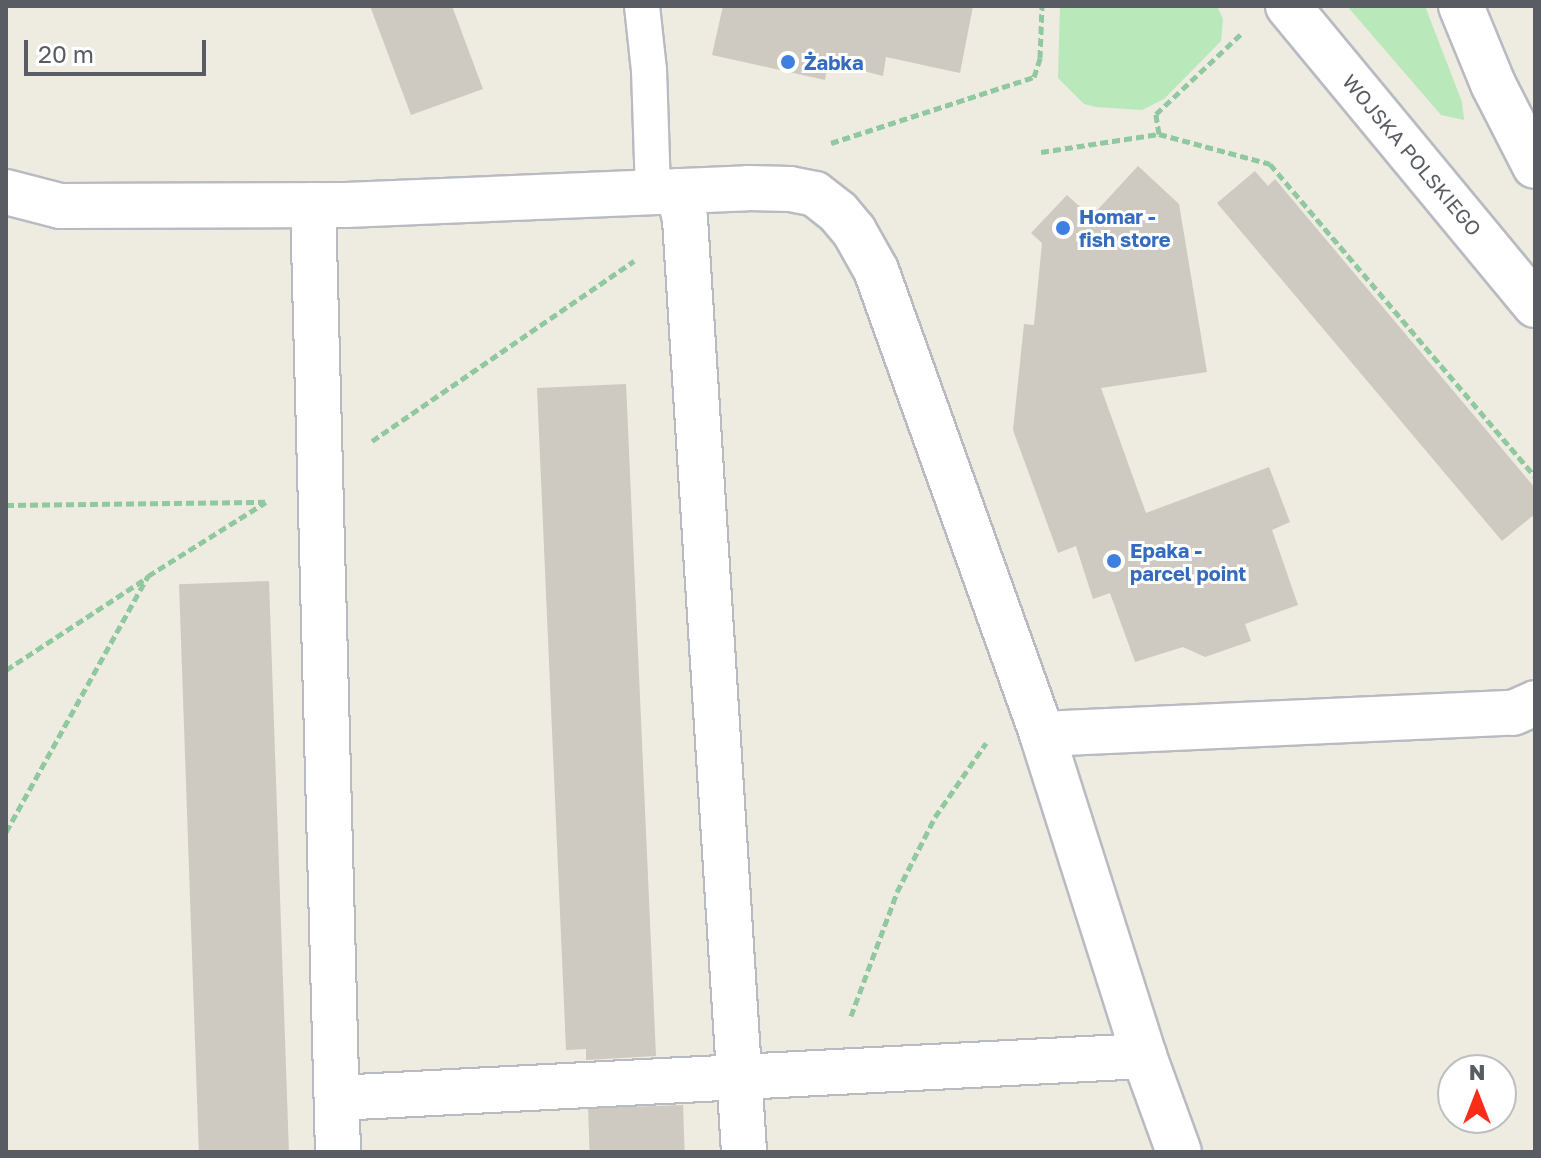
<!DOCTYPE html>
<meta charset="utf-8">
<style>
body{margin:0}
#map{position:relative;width:1541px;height:1158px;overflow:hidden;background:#eeebe0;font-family:"Golos Text",sans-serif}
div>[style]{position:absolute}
.green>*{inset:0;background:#b9e8ba}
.building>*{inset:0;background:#cec9c1;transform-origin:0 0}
.path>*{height:5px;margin-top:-2.5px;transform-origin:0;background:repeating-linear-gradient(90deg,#90c8a0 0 8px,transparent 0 12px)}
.roads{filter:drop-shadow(2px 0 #b8bbc1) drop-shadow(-2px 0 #b8bbc1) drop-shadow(0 2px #b8bbc1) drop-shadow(0 -2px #b8bbc1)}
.service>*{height:34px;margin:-17px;padding:0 17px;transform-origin:17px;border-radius:17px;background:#fff}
.minor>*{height:44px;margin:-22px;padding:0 22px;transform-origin:22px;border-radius:22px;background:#fff}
.tertiary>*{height:44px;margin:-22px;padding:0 22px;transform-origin:22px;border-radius:22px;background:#fff}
.dots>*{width:22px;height:22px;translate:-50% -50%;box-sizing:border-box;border:4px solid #fff;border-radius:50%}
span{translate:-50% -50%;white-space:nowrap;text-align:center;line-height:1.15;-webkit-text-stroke:6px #fff;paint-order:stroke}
.shop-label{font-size:20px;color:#366cbe;font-weight:700}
.left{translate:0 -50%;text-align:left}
.street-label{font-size:20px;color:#595d63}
.frame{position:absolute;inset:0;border:8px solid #595d63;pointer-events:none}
.north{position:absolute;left:1437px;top:1054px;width:80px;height:80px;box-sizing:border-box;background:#fff;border:2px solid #bdbec1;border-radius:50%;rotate:0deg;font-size:22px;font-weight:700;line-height:32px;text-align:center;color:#595d63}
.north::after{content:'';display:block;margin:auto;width:28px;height:36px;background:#fb2d19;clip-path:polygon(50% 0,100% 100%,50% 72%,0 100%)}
.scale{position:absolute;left:24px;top:40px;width:182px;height:36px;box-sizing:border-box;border:4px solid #595d63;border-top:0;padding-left:10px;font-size:24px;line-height:28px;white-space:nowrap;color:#595d63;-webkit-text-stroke:6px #fff;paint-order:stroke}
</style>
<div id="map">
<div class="green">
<i style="clip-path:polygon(1060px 6px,1217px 6px,1223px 19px,1221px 41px,1164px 99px,1142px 110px,1096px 107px,1084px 104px,1058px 78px)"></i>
<i style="clip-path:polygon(1347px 6px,1425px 6px,1462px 102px,1464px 120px,1441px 115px)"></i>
</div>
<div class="building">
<i style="clip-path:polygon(370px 6px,452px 6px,483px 89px,411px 115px)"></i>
<i style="clip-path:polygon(723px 6px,973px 6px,960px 73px,886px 57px,883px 76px,828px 62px,825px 80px,712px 55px)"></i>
<i style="clip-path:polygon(1138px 166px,1179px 204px,1207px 372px,1101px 388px,1129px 466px,1146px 513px,1269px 467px,1290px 522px,1272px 530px,1298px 605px,1245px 624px,1251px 641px,1205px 657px,1183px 647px,1135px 662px,1110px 593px,1093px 599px,1076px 546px,1058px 553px,1013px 430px,1024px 324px,1034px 325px,1042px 243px,1031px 233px,1067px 195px,1091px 217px)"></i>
<i style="clip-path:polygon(1255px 171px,1268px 186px,1275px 179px,1535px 488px,1535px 514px,1502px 541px,1217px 203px)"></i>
<i style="clip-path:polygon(626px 384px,656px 1056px,586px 1060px,586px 1049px,566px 1050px,537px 388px)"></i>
<i style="left:269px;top:581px;width:571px;height:90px;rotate:88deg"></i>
<i style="left:683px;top:1105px;width:47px;height:95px;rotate:88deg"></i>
</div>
<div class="path">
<i style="left:1159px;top:134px;width:20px;rotate:-99deg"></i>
<i style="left:1156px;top:114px;width:120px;rotate:-43.3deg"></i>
<i style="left:831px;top:143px;width:213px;rotate:-18deg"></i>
<i style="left:1034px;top:77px;width:20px;rotate:-72deg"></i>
<i style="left:1040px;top:58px;width:52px;rotate:-87.8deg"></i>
<i style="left:1041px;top:152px;width:119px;rotate:-8.7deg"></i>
<i style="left:1159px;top:134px;width:115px;rotate:15.1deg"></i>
<i style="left:1270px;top:164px;width:409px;rotate:49.7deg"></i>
<i style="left:372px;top:441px;width:318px;rotate:-34.5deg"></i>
<i style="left:6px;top:505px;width:259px;rotate:-0.7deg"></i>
<i style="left:6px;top:670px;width:170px;rotate:-33.2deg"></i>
<i style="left:6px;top:832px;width:293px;rotate:-61deg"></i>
<i style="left:148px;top:576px;width:139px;rotate:-32.1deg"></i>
<i style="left:851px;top:1016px;width:132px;rotate:-69.6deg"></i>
<i style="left:897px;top:892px;width:84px;rotate:-63.1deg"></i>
<i style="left:935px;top:817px;width:90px;rotate:-55.4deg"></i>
</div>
<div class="roads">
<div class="service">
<i style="left:642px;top:6px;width:64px;rotate:83.8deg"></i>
<i style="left:649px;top:70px;width:122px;rotate:88.1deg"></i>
</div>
<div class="minor">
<i style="left:678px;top:191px;width:29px;rotate:76deg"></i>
<i style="left:685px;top:219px;width:935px;rotate:86.38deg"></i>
<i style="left:6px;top:192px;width:56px;rotate:14.5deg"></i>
<i style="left:60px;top:206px;width:286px;rotate:-0.2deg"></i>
<i style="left:346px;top:205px;width:402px;rotate:-2.4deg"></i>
<i style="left:748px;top:188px;width:42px;rotate:1.4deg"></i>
<i style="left:790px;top:189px;width:25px;rotate:11deg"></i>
<i style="left:815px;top:194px;width:29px;rotate:38deg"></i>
<i style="left:838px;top:212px;width:25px;rotate:50deg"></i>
<i style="left:854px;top:231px;width:45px;rotate:60.6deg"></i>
<i style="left:876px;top:270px;width:493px;rotate:70.3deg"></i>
<i style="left:1042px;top:734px;width:338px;rotate:72.4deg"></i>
<i style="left:1144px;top:1056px;width:102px;rotate:70deg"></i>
<i style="left:313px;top:205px;width:947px;rotate:88.49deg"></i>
<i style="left:1042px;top:734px;width:471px;rotate:-2.6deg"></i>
<i style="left:1513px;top:713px;width:24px;rotate:-24deg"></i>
<i style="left:337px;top:1098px;width:808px;rotate:-2.98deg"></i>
</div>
<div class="tertiary">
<i style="left:1288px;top:6px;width:388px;rotate:50.4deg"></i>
<i style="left:1461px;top:6px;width:84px;rotate:67.7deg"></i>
<i style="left:1493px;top:84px;width:92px;rotate:62.9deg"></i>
</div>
</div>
<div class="dots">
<i style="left:788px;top:62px;background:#3f7fe0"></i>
<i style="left:1063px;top:228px;background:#3f7fe0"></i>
<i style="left:1114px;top:561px;background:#3f7fe0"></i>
</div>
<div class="shop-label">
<span class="left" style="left:804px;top:62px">Żabka</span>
<span class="left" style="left:1079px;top:228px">Homar -<br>fish store</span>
<span class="left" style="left:1130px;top:562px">Epaka -<br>parcel point</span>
</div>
<div class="street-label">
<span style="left:1412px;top:155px;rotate:50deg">WOJSKA POLSKIEGO</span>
</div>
<div class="frame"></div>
<div class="north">N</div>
<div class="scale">20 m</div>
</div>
